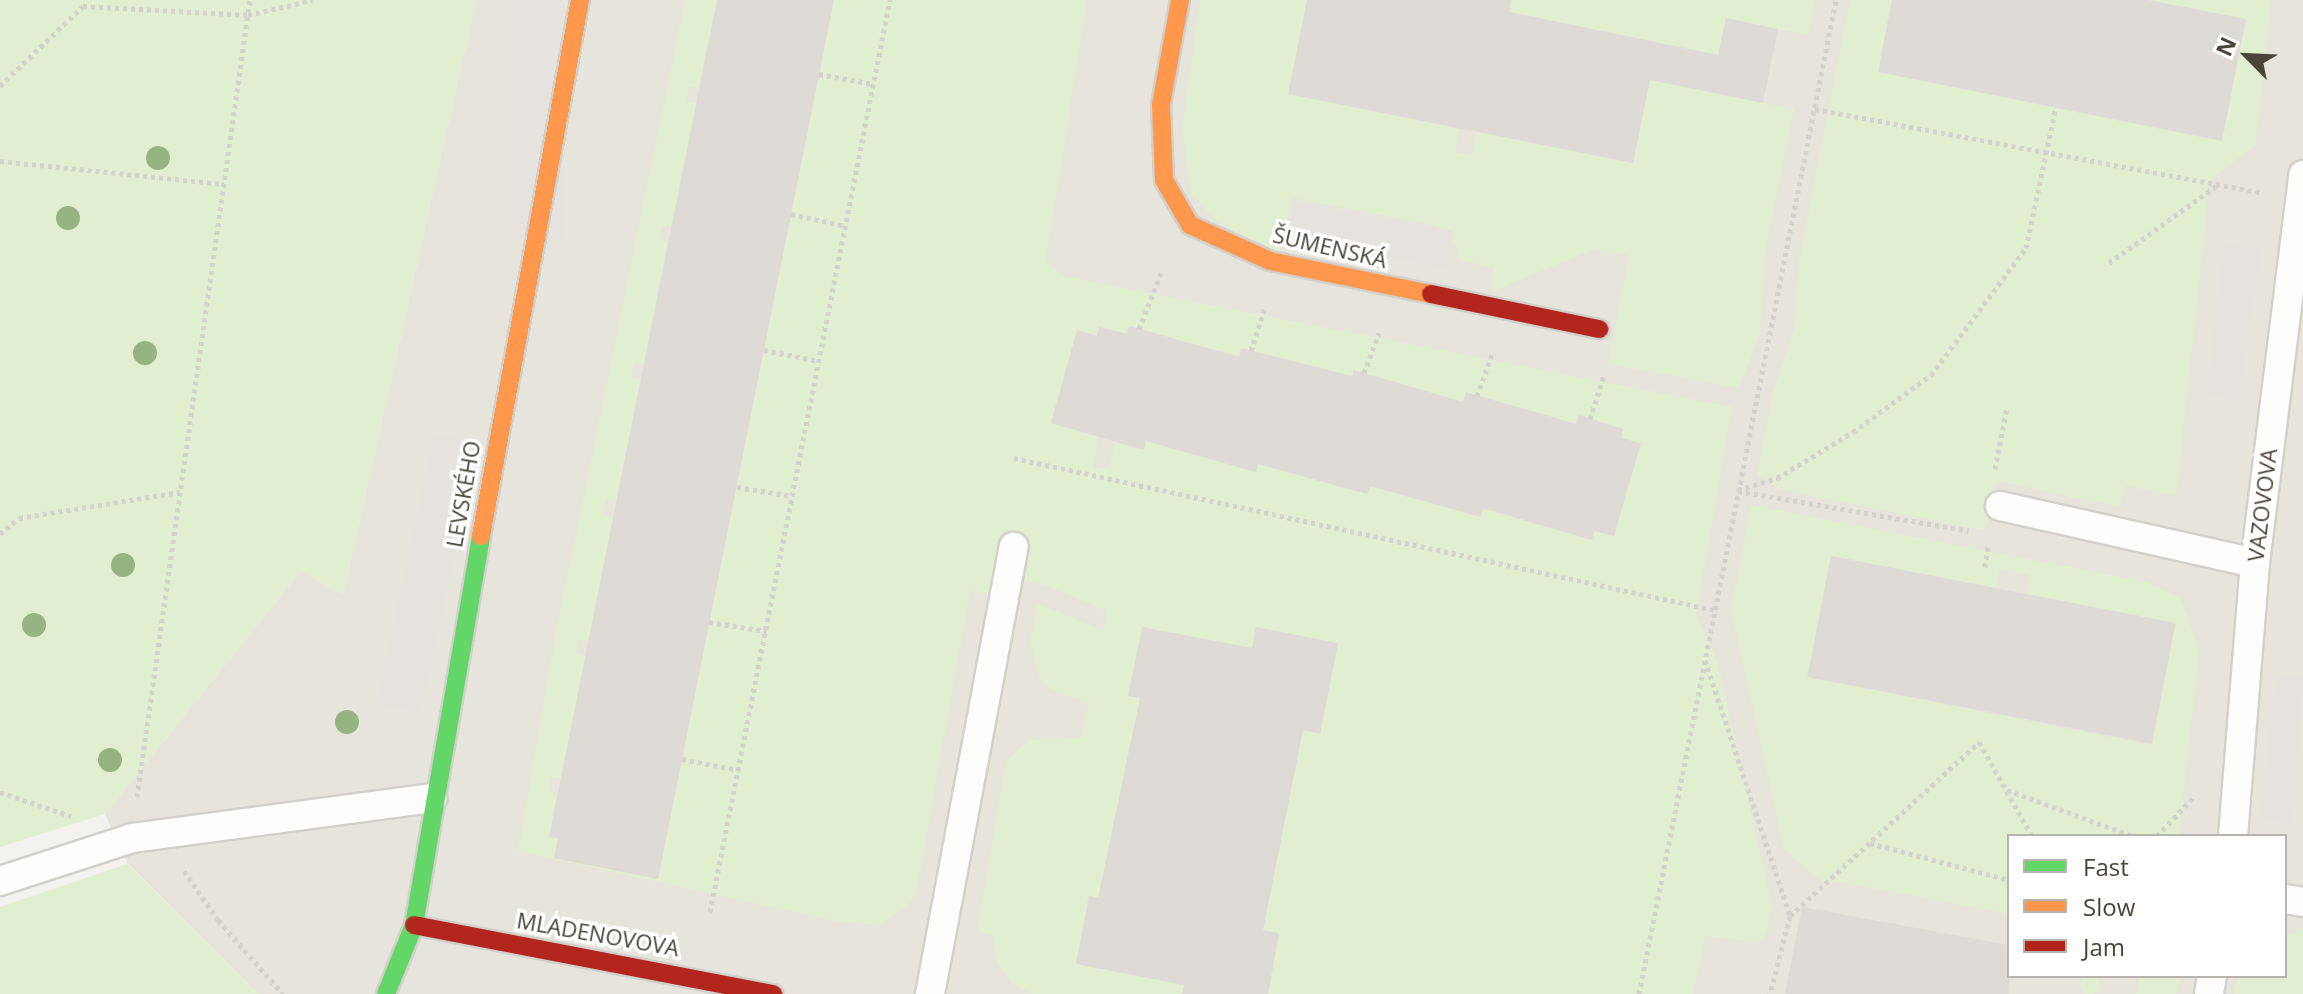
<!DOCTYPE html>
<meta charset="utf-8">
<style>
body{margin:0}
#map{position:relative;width:2303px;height:994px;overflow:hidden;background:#f4f2ee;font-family:"Open Sans",sans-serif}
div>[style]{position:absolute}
.residential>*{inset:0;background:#e7e4dc}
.green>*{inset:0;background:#e1eecf}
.round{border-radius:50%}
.parking>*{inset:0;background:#e6e3df;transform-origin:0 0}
.building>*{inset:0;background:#dedbd6;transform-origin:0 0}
.path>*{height:5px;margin-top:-2.5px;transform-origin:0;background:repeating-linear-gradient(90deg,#d3d2cc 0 4px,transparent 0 8px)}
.roads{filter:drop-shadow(2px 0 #d2d0cb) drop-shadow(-2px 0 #d2d0cb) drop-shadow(0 2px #d2d0cb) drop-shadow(0 -2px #d2d0cb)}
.lane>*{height:28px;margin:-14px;padding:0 14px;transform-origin:14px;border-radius:14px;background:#fdfdfc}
.fast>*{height:18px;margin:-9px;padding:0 9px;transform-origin:9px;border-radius:9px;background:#63d668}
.slow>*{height:18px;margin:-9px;padding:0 9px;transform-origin:9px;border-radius:9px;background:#ff974d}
.jam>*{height:18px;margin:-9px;padding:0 9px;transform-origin:9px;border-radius:9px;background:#b3261e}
.trees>*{width:24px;height:24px;margin:-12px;border-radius:50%;background:#96b382}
span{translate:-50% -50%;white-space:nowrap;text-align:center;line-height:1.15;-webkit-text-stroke:7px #fff;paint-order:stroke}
.street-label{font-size:22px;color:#4b4439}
.legend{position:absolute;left:2007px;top:834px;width:280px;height:144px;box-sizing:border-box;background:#fff;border:2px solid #b7b4b0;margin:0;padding:10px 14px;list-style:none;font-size:24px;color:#4b4439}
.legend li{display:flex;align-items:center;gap:16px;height:40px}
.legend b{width:40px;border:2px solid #b7b4b0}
.north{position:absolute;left:2207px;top:16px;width:80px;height:80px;-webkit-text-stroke:6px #fff;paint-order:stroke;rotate:294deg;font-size:22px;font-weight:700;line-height:32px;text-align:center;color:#4b4439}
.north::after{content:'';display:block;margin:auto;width:28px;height:36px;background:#4b4439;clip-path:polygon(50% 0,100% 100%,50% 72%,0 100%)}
</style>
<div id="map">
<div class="residential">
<i style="clip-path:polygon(evenodd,476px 0,2303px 0,2303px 994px,258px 994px,127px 863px,105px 814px,301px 571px,343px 595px,476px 0,2009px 836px,2285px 836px,2285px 976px,2009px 976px,2009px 836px)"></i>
</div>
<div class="green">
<i style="clip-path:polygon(0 0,476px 0,343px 595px,301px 571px,105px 814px,0 847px)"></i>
<i style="clip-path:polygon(evenodd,685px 0,717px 0,717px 46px,707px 45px,699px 87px,689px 87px,687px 102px,696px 103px,688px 145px,696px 148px,680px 184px,672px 226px,662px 227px,659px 240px,668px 242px,659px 284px,668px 286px,661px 323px,652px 321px,644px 364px,634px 363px,631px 376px,640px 380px,632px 422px,634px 460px,624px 459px,616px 501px,606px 500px,603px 514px,613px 517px,605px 559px,613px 562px,597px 598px,589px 640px,579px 640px,576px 654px,585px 656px,577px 699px,578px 737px,569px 736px,561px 778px,551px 777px,549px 791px,557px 794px,549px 836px,558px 838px,555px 858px,658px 879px,834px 0,1087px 0,1046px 260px,1062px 276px,1732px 407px,1696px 614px,1718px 663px,1772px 907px,1766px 934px,1757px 942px,1705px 936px,1693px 994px,1268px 994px,1279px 934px,1263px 930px,1303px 730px,1320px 733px,1338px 644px,1256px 627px,1247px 671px,1129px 696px,1238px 718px,1197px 918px,1089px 896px,1076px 964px,1122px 973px,1127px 951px,1188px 964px,1182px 994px,1033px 994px,1011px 983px,998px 964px,992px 935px,977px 931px,1006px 762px,1028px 740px,1080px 738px,1089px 703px,1050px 690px,1040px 678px,1030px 644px,1037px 603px,1103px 630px,1106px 611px,1045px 585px,995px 576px,989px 594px,970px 591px,918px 883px,912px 901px,880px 925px,839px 922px,518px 851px,556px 632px,685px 0,1130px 326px,1175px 339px,1208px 358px,1212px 349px,1351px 379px,1354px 371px,1433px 403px,1437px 394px,1463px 402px,1466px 393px,1576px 424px,1579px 416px,1623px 429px,1621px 438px,1640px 443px,1614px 536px,1594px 531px,1592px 540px,1483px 509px,1480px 517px,1370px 486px,1367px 494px,1258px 464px,1255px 472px,1146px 441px,1143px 450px,1115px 442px,1108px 469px,1093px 467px,1099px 437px,1051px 423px,1077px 330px,1097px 336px,1099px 327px,1127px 334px,1130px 326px)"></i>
<i style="clip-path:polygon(1200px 0,1307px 0,1289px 94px,1459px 129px,1455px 153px,1472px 155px,1477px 132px,1633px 163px,1657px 42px,1509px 12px,1511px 0,1815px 0,1808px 35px,1726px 18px,1711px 92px,1794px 109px,1764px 258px,1760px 332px,1739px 388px,1608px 364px,1629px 255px,1592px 250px,1491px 292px,1494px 268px,1457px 259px,1456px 243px,1449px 244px,1438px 226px,1292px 198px,1280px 252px,1219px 224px,1192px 194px,1182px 129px)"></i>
<i style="clip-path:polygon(1850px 0,1892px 0,2222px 140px,2246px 20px,2148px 0,2271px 0,2255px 145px,2210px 180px,2176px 496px,2126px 486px,2120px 507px,1997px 481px,1986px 529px,1976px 529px,1779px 489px,1757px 474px,1774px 391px,1795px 325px,1799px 260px)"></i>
<i style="clip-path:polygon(evenodd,1751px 505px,2147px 582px,2180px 597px,2199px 651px,2179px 836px,2009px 836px,2009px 914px,1828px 880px,1823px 883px,1784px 849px,1731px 610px,1751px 505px,1831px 556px,1996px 588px,2000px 570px,2030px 575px,2027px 595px,2175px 624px,2151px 745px,1807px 677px,1831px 556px)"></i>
<i style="clip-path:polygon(127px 864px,258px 994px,0 994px,0 907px)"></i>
<i style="clip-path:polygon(2303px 931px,2303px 994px,2233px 994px,2238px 976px,2285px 976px,2285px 935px)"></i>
<i class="round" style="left:2080px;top:975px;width:20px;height:20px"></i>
<i style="clip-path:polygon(2140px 976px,2181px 976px,2176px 994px,2136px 994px)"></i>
</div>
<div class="parking">
<i style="left:513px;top:0;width:50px;height:239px"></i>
<i style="left:1296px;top:203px;width:160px;height:38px;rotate:10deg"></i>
<i style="clip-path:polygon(2224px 243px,2262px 250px,2238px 399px,2206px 397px)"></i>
<i style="left:434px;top:434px;width:45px;height:276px;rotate:12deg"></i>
<i style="clip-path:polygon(2276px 675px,2303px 678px,2293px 824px,2260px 820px)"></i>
</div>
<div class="building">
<i style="clip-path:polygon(717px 0,834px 0,658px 879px,554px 858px,558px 838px,549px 837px)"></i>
<i style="clip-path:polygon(1307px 0,1511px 0,1509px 12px,1718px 55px,1726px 18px,1778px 29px,1763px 103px,1650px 80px,1633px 163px,1288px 94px)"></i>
<i style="clip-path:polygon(1892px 0,2148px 0,2246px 19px,2222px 141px,1878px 72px)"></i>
<i style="clip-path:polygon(1129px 326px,1239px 357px,1241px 348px,1352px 376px,1354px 370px,1463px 402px,1466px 392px,1576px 424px,1579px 415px,1623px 429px,1621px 438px,1641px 443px,1614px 536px,1594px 531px,1592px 540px,1483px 508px,1481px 517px,1370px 486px,1367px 494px,1258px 464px,1256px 472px,1146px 441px,1144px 450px,1051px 423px,1077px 330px,1097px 336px,1099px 327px,1127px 334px)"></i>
<i style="left:1831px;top:556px;width:351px;height:123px;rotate:11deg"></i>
<i style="clip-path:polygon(1142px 627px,1252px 648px,1256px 627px,1338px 643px,1320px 734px,1303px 730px,1263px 930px,1279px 933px,1268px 994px,1182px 994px,1184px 985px,1076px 964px,1089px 896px,1098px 898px,1140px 698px,1128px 696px)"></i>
<i style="clip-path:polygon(1802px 907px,2009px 945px,2009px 994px,1785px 994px)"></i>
</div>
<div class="path">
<i style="left:819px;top:74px;width:55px;rotate:10.5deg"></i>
<i style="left:0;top:86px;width:115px;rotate:-43.9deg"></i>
<i style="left:83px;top:6px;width:165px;rotate:3.1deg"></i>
<i style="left:248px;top:15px;width:66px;rotate:-13.2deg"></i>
<i style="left:1815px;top:109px;width:456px;rotate:10.6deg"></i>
<i style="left:0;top:161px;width:225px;rotate:5.9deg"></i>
<i style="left:791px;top:214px;width:55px;rotate:12.5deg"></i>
<i style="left:2109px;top:263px;width:135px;rotate:-35.7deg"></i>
<i style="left:1139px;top:329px;width:62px;rotate:-68.4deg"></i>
<i style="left:764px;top:350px;width:56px;rotate:11.3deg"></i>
<i style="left:1251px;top:351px;width:46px;rotate:-72.3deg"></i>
<i style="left:1364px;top:373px;width:43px;rotate:-69.4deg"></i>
<i style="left:1477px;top:396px;width:45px;rotate:-70.3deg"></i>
<i style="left:1590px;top:419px;width:46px;rotate:-72.3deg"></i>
<i style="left:1014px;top:458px;width:716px;rotate:12.25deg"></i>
<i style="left:1995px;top:469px;width:63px;rotate:-79deg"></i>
<i style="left:737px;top:487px;width:56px;rotate:9.3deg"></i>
<i style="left:1738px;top:490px;width:41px;rotate:-17.1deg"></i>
<i style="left:1777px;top:478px;width:89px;rotate:-31.2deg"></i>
<i style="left:1853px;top:432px;width:97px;rotate:-36.2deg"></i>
<i style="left:1931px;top:375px;width:159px;rotate:-53.2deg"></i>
<i style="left:2026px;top:248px;width:144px;rotate:-78deg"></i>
<i style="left:1738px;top:491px;width:234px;rotate:9.8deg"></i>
<i style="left:0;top:534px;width:25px;rotate:-40deg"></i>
<i style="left:19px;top:518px;width:163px;rotate:-9.2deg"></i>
<i style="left:1985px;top:567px;width:24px;rotate:-81deg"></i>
<i style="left:709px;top:622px;width:58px;rotate:9deg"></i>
<i style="left:1705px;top:660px;width:270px;rotate:71.6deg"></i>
<i style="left:1790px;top:916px;width:81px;rotate:104.4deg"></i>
<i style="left:682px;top:759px;width:57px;rotate:11.1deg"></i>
<i style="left:2007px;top:790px;width:134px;rotate:20.1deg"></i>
<i style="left:0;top:792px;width:75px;rotate:18.7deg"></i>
<i style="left:137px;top:797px;width:805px;rotate:-81.93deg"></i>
<i style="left:2157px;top:836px;width:55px;rotate:-46.5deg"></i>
<i style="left:1870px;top:843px;width:144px;rotate:14.9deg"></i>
<i style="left:184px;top:871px;width:60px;rotate:55.2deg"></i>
<i style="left:218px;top:920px;width:98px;rotate:48.7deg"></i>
<i style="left:710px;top:912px;width:930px;rotate:-78.84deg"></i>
<i style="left:1790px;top:916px;width:257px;rotate:-42.6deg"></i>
<i style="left:1979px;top:742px;width:108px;rotate:60.6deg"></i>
<i style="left:1639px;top:994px;width:1013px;rotate:-78.79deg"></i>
</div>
<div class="roads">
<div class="lane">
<i style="left:2000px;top:506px;width:261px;rotate:12.6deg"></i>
<i style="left:2233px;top:836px;width:274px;rotate:-85.4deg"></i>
<i style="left:2255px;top:563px;width:391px;rotate:-82.9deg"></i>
<i style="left:0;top:881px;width:139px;rotate:-18deg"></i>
<i style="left:132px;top:838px;width:303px;rotate:-7.6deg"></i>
<i style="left:2285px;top:899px;width:18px;rotate:9deg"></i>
<i style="left:930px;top:994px;width:455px;rotate:-79.4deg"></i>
<i style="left:2209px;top:994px;width:18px;rotate:-81deg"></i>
</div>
<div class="fast">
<i style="left:386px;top:994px;width:74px;rotate:-67.9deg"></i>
<i style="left:414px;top:925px;width:395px;rotate:-80.2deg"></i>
</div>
<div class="slow">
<i style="left:1180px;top:0;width:107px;rotate:100.3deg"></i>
<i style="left:1161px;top:105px;width:75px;rotate:87.7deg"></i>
<i style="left:1164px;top:180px;width:52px;rotate:60deg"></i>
<i style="left:1190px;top:225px;width:88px;rotate:24.2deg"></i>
<i style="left:1270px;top:261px;width:164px;rotate:11.6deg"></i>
<i style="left:481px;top:536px;width:545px;rotate:-79.54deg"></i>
</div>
<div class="jam">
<i style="left:1431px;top:294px;width:172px;rotate:11.8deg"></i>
<i style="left:414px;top:925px;width:366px;rotate:10.9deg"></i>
</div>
</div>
<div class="trees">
<i style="left:158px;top:158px"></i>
<i style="left:68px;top:218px"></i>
<i style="left:145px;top:353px"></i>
<i style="left:123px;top:565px"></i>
<i style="left:34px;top:625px"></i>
<i style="left:347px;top:722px"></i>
<i style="left:110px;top:760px"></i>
</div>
<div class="street-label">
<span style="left:1330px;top:247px;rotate:13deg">ŠUMENSKÁ</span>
<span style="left:463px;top:494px;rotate:-80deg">LEVSKÉHO</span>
<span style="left:2262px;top:505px;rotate:-83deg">VAZOVOVA</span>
<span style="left:598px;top:934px;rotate:10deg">MLADENOVOVA</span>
</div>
<ul class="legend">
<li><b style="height:10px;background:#63d668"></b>Fast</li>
<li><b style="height:10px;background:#ff974d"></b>Slow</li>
<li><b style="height:10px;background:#b3261e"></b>Jam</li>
</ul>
<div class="north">N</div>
</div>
